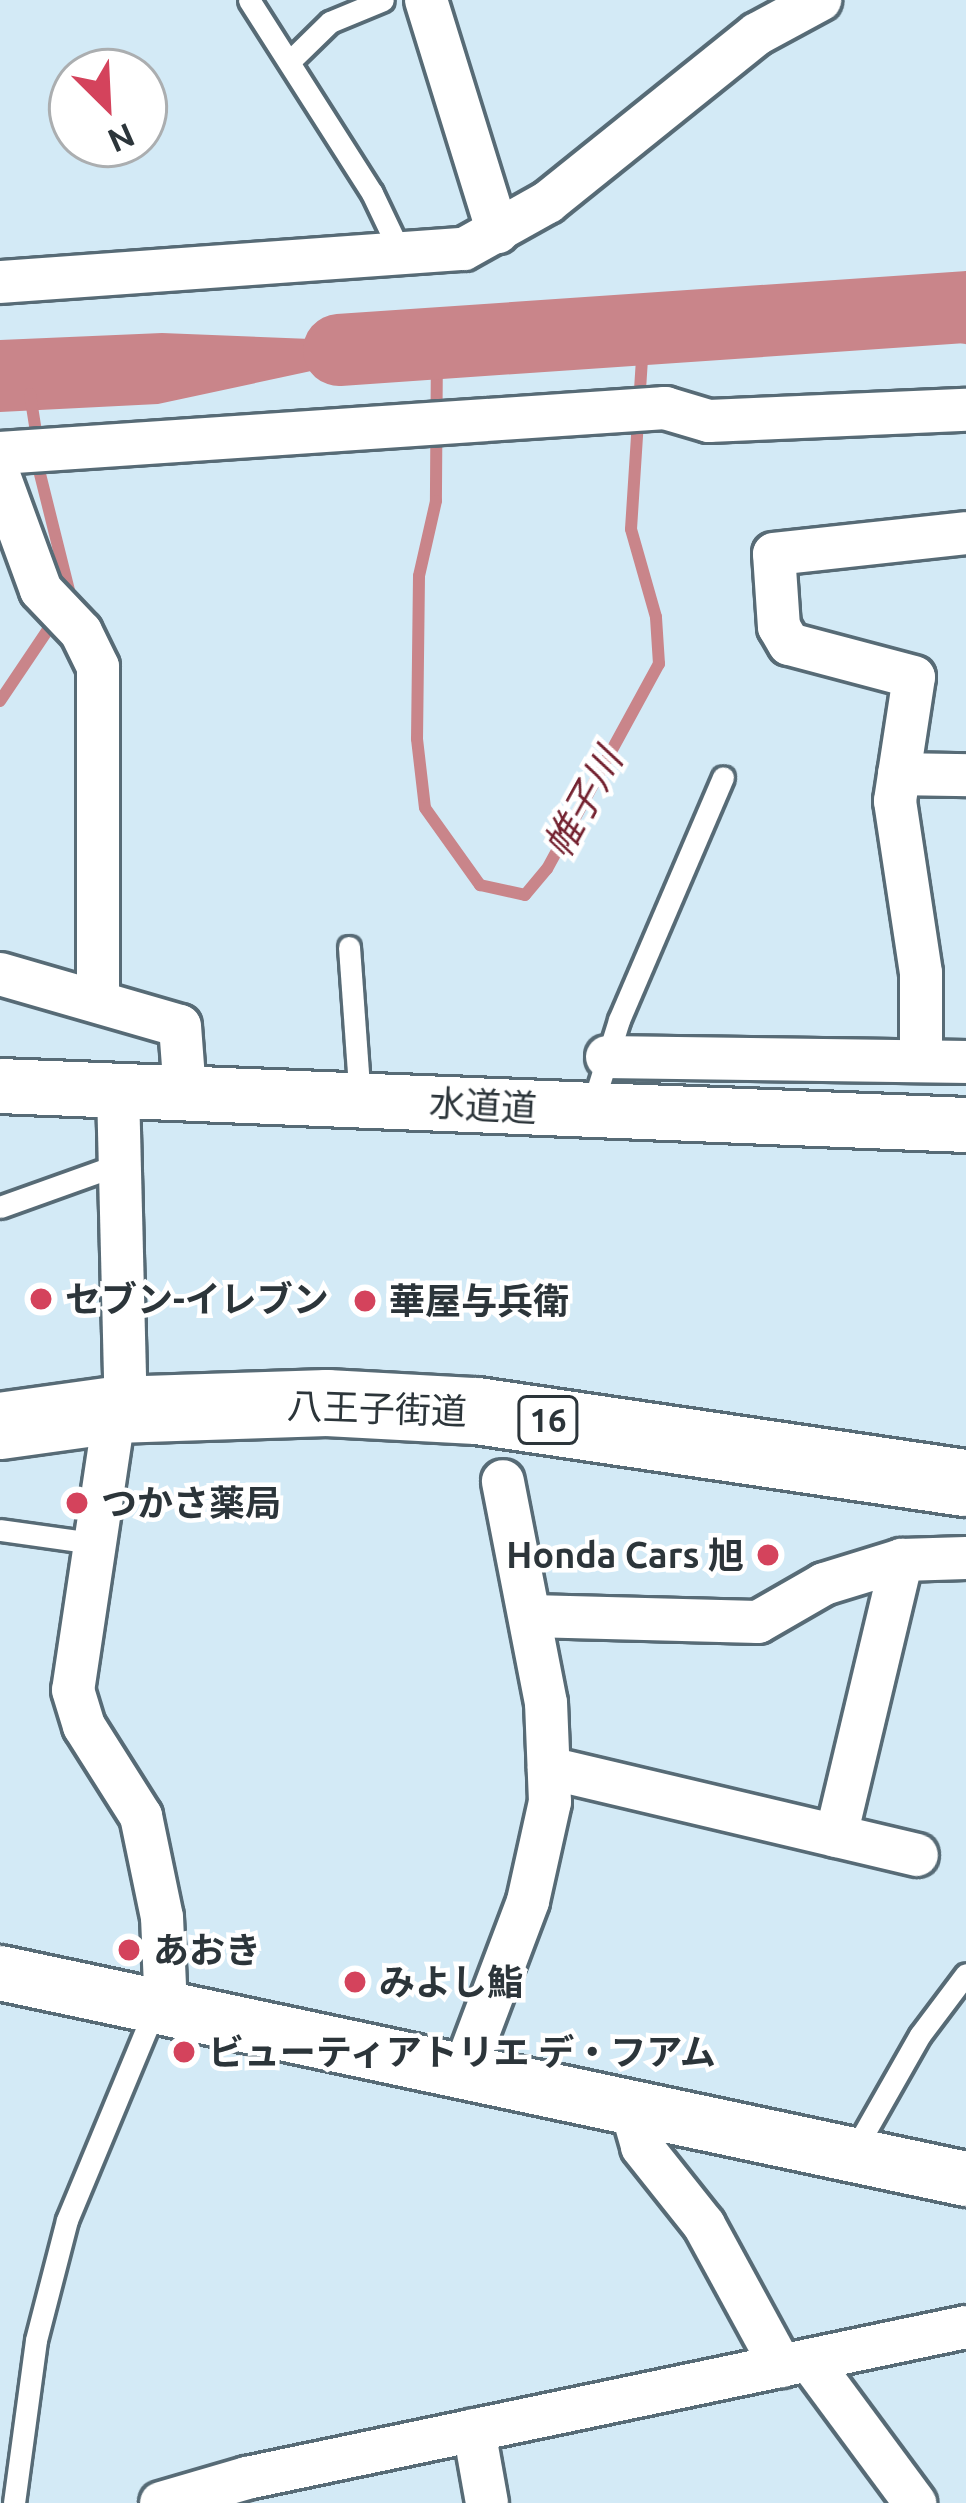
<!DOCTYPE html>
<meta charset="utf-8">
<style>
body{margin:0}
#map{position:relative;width:966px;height:2503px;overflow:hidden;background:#d3eaf6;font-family:Ubuntu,"Noto Sans JP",sans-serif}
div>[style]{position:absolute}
.water>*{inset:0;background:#c9858a}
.stream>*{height:12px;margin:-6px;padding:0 6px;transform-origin:6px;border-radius:6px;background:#c9858a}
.river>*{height:72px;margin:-36px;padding:0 36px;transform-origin:36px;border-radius:36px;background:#c9858a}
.roads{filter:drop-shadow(3px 0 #576b76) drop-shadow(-3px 0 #576b76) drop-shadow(0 3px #576b76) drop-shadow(0 -3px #576b76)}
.service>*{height:21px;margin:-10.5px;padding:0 10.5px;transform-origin:10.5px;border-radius:10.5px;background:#fff}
.minor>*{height:42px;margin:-21px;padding:0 21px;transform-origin:21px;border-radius:21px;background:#fff}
.tertiary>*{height:54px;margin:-27px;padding:0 27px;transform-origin:27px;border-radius:27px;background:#fff}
.trunk>*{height:66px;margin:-33px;padding:0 33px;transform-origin:33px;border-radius:33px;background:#fff}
.dots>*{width:33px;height:33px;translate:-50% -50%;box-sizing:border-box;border:6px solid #fff;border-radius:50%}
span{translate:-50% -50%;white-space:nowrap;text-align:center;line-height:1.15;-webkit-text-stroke:9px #fff;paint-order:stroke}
.shield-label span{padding:3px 9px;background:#fff;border:3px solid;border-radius:9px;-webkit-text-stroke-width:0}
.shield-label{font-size:33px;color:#2c353a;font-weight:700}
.street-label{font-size:36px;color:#2c353a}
.poi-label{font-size:36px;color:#2c353a;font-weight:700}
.left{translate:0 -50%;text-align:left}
.right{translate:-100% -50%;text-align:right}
.water-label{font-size:39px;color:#73212f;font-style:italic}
.north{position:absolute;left:48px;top:48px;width:120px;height:120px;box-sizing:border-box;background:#fff;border:3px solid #abaeb0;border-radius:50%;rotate:156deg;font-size:33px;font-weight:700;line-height:48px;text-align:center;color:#2c353a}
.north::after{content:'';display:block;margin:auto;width:42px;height:54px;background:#d4435c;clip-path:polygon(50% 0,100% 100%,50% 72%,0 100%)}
</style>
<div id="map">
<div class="water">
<i style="clip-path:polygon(162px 333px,437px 344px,158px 404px,0 412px,0 340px)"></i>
</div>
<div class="stream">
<i style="left:828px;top:311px;width:141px;rotate:11.1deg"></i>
<i style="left:437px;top:344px;width:157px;rotate:90.4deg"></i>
<i style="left:436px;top:501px;width:77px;rotate:102.8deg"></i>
<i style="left:419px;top:576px;width:163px;rotate:90.7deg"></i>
<i style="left:417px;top:739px;width:69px;rotate:83.4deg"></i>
<i style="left:425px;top:808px;width:95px;rotate:54.5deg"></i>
<i style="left:480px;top:885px;width:46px;rotate:12.5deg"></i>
<i style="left:525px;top:895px;width:34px;rotate:-50deg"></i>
<i style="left:547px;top:869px;width:234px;rotate:-61.4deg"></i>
<i style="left:659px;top:664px;width:47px;rotate:-93.7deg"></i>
<i style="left:656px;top:617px;width:91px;rotate:-105.9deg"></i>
<i style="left:631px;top:529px;width:202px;rotate:-86.3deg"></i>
<i style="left:30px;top:394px;width:39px;rotate:81deg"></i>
<i style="left:38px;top:466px;width:136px;rotate:76deg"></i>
<i style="left:0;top:701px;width:92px;rotate:-56.1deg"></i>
</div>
<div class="river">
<i style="left:339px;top:350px;width:628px;rotate:-3.92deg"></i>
</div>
<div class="roads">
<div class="service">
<i style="left:249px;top:0;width:229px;rotate:57.5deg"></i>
<i style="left:372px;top:193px;width:70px;rotate:64.5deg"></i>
<i style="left:290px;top:61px;width:56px;rotate:-44.3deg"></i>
<i style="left:330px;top:22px;width:57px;rotate:-22.5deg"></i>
<i style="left:349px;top:947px;width:152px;rotate:85.9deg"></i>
<i style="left:591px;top:1110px;width:94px;rotate:-72.7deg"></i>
<i style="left:619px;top:1020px;width:264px;rotate:-66.8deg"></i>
<i style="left:0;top:1207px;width:127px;rotate:-19.7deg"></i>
<i style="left:0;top:1530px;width:93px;rotate:8deg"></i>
<i style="left:854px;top:2151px;width:133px;rotate:-60.4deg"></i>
<i style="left:920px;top:2035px;width:76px;rotate:-53deg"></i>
<i style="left:14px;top:2503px;width:164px;rotate:-82.3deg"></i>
<i style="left:36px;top:2340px;width:124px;rotate:-75.5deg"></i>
<i style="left:67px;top:2220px;width:229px;rotate:-67.4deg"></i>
</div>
<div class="minor">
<i style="left:426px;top:0;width:243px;rotate:72.8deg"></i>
<i style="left:0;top:282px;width:465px;rotate:-4.1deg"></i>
<i style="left:464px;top:249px;width:96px;rotate:-29.2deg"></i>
<i style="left:548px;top:202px;width:268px;rotate:-38.8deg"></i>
<i style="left:757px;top:34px;width:72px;rotate:-28.4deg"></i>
<i style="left:0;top:453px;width:667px;rotate:-3.87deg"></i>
<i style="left:665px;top:408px;width:46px;rotate:16.5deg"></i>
<i style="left:709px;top:421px;width:257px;rotate:-2.5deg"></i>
<i style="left:0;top:478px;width:119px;rotate:69.9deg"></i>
<i style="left:41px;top:590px;width:58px;rotate:46.4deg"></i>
<i style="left:81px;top:632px;width:39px;rotate:64deg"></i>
<i style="left:98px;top:667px;width:330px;rotate:90deg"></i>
<i style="left:899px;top:774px;width:67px;rotate:0.9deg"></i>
<i style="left:0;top:974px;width:187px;rotate:16.1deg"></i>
<i style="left:180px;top:1026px;width:67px;rotate:85.7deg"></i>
<i style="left:607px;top:1057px;width:359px;rotate:0.8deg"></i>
<i style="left:921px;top:1061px;width:88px;rotate:-90deg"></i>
<i style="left:921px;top:973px;width:174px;rotate:-98.6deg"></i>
<i style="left:895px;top:801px;width:125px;rotate:-81.3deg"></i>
<i style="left:914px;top:677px;width:129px;rotate:-165.2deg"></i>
<i style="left:789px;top:644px;width:20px;rotate:-120deg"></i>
<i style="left:779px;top:627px;width:73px;rotate:-93.9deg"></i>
<i style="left:774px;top:554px;width:193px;rotate:-6.2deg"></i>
<i style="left:118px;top:1090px;width:320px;rotate:88.6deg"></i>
<i style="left:115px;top:1410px;width:283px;rotate:98.5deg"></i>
<i style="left:73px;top:1690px;width:38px;rotate:73deg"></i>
<i style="left:84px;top:1726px;width:107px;rotate:57.7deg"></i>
<i style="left:141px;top:1816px;width:103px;rotate:78.3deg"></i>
<i style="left:162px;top:1917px;width:93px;rotate:87.5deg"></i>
<i style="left:531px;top:1616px;width:227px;rotate:1.5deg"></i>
<i style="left:758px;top:1622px;width:76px;rotate:-29.9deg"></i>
<i style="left:824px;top:1584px;width:82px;rotate:-17.1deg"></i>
<i style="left:902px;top:1560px;width:64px;rotate:-1.8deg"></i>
<i style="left:549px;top:1768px;width:378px;rotate:13.3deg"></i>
<i style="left:836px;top:1836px;width:284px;rotate:-76.6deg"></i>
<i style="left:462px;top:2076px;width:187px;rotate:-69.3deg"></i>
<i style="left:528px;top:1901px;width:101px;rotate:-77.5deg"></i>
<i style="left:550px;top:1802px;width:99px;rotate:-92.3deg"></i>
<i style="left:546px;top:1703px;width:226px;rotate:-101deg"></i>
<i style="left:632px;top:2111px;width:37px;rotate:74deg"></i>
<i style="left:642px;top:2147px;width:100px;rotate:51.5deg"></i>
<i style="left:704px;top:2225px;width:161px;rotate:61.4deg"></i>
<i style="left:810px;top:2361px;width:177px;rotate:53.5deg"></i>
<i style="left:474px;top:2430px;width:74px;rotate:79.9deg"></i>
<i style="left:161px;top:2503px;width:90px;rotate:-16.2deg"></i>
<i style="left:247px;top:2478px;width:735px;rotate:-11.86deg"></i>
</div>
<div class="tertiary">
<i style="left:0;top:1086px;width:967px;rotate:2.31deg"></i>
<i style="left:0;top:1973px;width:988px;rotate:12.04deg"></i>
</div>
<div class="trunk">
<i style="left:0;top:1426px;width:116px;rotate:-7.9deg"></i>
<i style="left:115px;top:1410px;width:212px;rotate:-1.9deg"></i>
<i style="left:327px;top:1403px;width:150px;rotate:3.1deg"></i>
<i style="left:477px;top:1411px;width:494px;rotate:8.4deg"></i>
</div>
</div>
<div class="dots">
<i style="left:41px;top:1299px;background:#d4435c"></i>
<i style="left:365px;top:1301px;background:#d4435c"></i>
<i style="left:77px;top:1503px;background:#d4435c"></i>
<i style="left:768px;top:1555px;background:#d4435c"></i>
<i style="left:129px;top:1950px;background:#d4435c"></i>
<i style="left:355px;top:1982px;background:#d4435c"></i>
<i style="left:184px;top:2052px;background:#d4435c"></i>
</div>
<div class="shield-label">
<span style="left:548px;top:1420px">16</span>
</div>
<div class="street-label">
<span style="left:483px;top:1105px;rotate:3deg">水道道</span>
<span style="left:377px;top:1408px;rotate:2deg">八王子街道</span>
</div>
<div class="poi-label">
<span class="left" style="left:65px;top:1299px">セブン-イレブン</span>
<span class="left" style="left:389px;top:1301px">華屋与兵衛</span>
<span class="left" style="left:101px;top:1503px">つかさ薬局</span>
<span class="right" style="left:744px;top:1555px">Honda Cars 旭</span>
<span class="left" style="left:153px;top:1950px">あおき</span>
<span class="left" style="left:379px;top:1982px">みよし鮨</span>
<span class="left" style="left:208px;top:2052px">ビューティアトリエ デ・フアム</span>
</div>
<div class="water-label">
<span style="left:583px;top:803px;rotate:-61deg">帷子川</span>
</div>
<div class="north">N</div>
</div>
